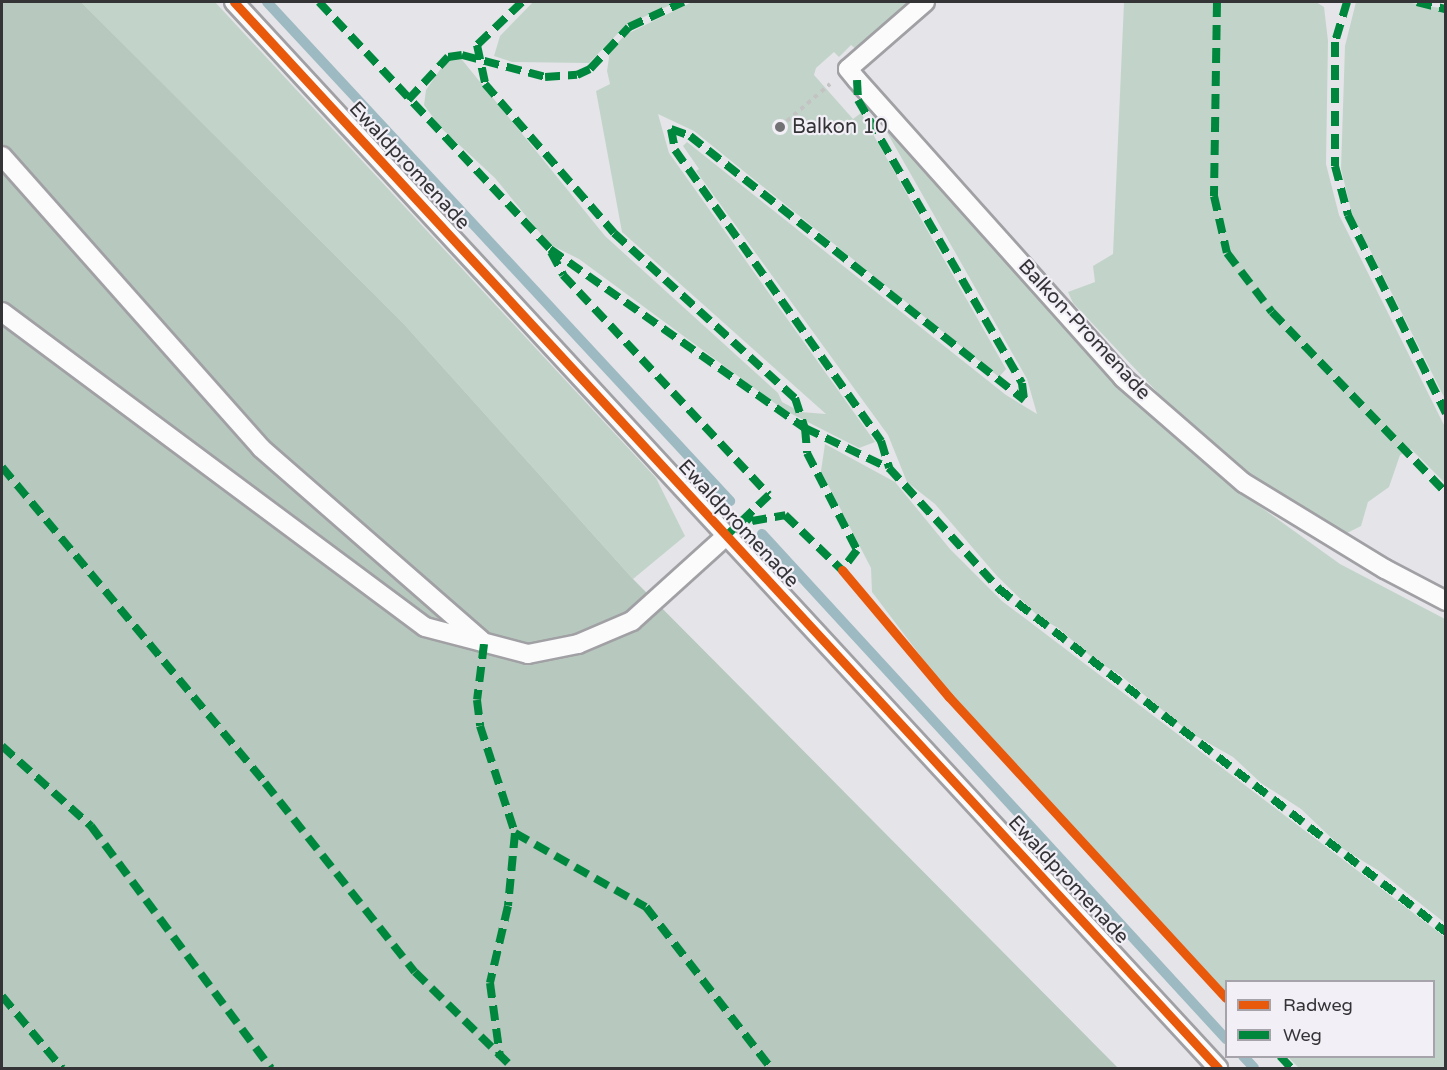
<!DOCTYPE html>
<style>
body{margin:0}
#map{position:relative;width:1447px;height:1070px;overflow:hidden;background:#e5e4e8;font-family:"Varela Round",sans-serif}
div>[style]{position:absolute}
.green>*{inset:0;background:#c2d4c9}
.forest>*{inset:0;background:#b7c8be}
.stream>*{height:10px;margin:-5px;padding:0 5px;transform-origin:5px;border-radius:5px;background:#9db9c2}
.path>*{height:4px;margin-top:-2px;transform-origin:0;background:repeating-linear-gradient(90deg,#c3c3c4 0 4.5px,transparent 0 9px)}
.roads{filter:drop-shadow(2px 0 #a1a0a4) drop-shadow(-2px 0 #a1a0a4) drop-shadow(0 2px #a1a0a4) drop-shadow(0 -2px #a1a0a4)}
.service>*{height:18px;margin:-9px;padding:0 9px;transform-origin:9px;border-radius:9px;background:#fbfbfc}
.quiet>*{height:8px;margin-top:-4px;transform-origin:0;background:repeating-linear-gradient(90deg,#00873e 0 15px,transparent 0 23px)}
.cycleway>*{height:9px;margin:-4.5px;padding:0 4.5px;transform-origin:4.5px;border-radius:4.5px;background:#e8590c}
.dots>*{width:16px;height:16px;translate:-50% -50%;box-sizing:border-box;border:3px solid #f2eff7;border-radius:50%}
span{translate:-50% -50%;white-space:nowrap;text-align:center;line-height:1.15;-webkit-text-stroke:4.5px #f2eff7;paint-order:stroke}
.poi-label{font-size:20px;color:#343336}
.left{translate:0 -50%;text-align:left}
.street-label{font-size:20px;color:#343336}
.frame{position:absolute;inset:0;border:3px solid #343336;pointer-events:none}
.legend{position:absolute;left:1225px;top:980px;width:210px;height:78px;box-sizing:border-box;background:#f2eff7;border:2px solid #a6a4aa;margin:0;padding:8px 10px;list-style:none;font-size:18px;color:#343336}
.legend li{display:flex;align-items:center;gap:12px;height:30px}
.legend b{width:30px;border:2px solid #a6a4aa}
</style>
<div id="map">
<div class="green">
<i style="clip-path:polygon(81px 2px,215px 2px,656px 478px,685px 536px,633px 579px,403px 323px)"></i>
<i style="clip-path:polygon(533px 2px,677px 2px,626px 25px,589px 63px,512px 62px,494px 56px,500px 36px)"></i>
<i style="clip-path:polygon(692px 2px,908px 2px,857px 50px,851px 45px,839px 57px,834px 52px,816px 68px,814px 75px,853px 119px,861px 113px,1006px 369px,999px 377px,694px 131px,658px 114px,669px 153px,875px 442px,859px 448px,784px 410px,579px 259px,549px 244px,495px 178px,441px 128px,424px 105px,426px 90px,446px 61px,459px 56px,605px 236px,778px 393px,782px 402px,801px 412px,826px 414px,622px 232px,596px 91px,610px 84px,607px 71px,610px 51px,625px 35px)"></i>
<i style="clip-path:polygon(1124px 2px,1316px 2px,1324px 7px,1328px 41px,1326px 164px,1339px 215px,1445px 427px,1445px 483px,1411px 449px,1400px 455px,1389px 487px,1368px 502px,1361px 526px,1345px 534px,1264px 486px,1159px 394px,1073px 303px,1068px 292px,1095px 282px,1093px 266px,1113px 254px)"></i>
<i style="clip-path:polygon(1356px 2px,1406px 2px,1445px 9px,1445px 399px,1352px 214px,1341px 169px,1345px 46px)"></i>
<i style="clip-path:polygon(890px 121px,1116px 386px,1223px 480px,1340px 564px,1445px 619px,1445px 923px,1379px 871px,1342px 848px,1301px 809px,1261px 783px,1233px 757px,1189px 732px,1120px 675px,1095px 660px,1058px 628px,1039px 617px,997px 576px,935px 504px,907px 482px,888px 435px,696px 171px,699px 169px,683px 146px,687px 142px,1006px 395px,1037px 414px,1027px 379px,884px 127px)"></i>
<i style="clip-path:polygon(825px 444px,895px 482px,950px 549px,1002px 601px,1445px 937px,1445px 1068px,1299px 1068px,1288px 1057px,1434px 1056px,1434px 982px,1226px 982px,1226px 992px,951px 696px,872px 592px,871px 568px,821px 471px)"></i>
</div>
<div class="forest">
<i style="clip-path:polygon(2px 2px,81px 2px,403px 323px,633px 579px,1118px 1068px,2px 1068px)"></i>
</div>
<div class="stream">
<i style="left:267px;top:2px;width:681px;rotate:47.14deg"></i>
<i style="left:762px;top:534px;width:686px;rotate:47.42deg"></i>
<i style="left:1243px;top:1056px;width:16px;rotate:47deg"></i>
</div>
<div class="path">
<i style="left:780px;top:127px;width:66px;rotate:-40.7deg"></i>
</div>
<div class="roads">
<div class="service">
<i style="left:234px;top:2px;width:1451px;rotate:47.29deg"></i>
<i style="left:925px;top:2px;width:102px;rotate:139deg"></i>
<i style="left:848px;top:69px;width:14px;rotate:51deg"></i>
<i style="left:857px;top:80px;width:399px;rotate:48.2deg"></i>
<i style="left:1123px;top:378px;width:160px;rotate:41deg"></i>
<i style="left:1244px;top:483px;width:165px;rotate:31.4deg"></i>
<i style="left:1385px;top:569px;width:69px;rotate:27.7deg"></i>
<i style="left:2px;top:156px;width:390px;rotate:48.4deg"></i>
<i style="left:261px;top:448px;width:292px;rotate:41.1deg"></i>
<i style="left:2px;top:312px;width:527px;rotate:36.67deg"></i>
<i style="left:425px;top:627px;width:106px;rotate:14.7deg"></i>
<i style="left:528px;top:654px;width:51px;rotate:-11.3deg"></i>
<i style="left:578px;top:644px;width:59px;rotate:-23.1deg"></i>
<i style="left:632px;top:621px;width:125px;rotate:-42.1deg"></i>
</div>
</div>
<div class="quiet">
<i style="left:319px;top:2px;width:338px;rotate:46.9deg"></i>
<i style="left:550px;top:249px;width:312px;rotate:35.1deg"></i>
<i style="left:805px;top:428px;width:93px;rotate:25.5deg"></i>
<i style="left:889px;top:468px;width:164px;rotate:47.7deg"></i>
<i style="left:999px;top:589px;width:563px;rotate:37.5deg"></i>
<i style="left:522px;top:2px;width:62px;rotate:136.3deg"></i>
<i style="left:477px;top:45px;width:40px;rotate:78deg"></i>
<i style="left:485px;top:84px;width:197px;rotate:49.1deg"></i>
<i style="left:614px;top:233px;width:245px;rotate:42.4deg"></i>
<i style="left:795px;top:398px;width:32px;rotate:72deg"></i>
<i style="left:805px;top:428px;width:25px;rotate:85deg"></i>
<i style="left:807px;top:453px;width:109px;rotate:62.7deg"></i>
<i style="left:857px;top:550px;width:25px;rotate:127deg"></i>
<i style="left:1217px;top:2px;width:194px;rotate:90.9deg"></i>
<i style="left:1214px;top:196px;width:58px;rotate:77.2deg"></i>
<i style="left:1227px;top:253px;width:74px;rotate:52.7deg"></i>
<i style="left:1272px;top:312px;width:251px;rotate:46.1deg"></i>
<i style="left:1347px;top:2px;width:42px;rotate:106.7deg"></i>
<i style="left:1335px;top:42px;width:124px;rotate:90deg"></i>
<i style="left:1335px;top:166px;width:51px;rotate:75.1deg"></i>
<i style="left:1348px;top:215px;width:221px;rotate:63.7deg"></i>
<i style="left:1417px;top:2px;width:30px;rotate:14deg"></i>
<i style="left:857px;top:80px;width:20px;rotate:87deg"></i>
<i style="left:858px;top:100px;width:327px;rotate:59.9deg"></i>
<i style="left:1022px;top:383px;width:17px;rotate:83deg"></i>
<i style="left:408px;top:100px;width:59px;rotate:-47.1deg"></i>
<i style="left:448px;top:57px;width:14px;rotate:-8deg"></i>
<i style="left:462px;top:55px;width:86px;rotate:14.8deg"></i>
<i style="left:545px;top:77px;width:32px;rotate:-4deg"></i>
<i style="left:577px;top:75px;width:14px;rotate:-25deg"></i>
<i style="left:590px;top:69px;width:57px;rotate:-47.1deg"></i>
<i style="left:629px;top:27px;width:60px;rotate:-24.8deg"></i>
<i style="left:671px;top:129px;width:20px;rotate:20deg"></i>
<i style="left:690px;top:136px;width:426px;rotate:38.3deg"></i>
<i style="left:671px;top:129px;width:21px;rotate:79deg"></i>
<i style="left:675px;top:150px;width:357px;rotate:54.7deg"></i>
<i style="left:881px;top:441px;width:28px;rotate:73deg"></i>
<i style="left:551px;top:252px;width:26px;rotate:62deg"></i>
<i style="left:563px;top:275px;width:301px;rotate:46.9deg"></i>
<i style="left:769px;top:495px;width:61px;rotate:136.3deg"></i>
<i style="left:2px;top:467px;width:411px;rotate:50.2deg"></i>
<i style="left:265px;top:783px;width:241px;rotate:51.6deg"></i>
<i style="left:415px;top:972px;width:137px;rotate:44.4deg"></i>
<i style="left:747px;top:516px;width:7px;rotate:45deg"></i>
<i style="left:752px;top:521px;width:34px;rotate:-10deg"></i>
<i style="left:785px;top:515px;width:85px;rotate:44deg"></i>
<i style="left:484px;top:644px;width:56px;rotate:97.1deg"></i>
<i style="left:477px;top:700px;width:26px;rotate:83deg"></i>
<i style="left:480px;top:726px;width:113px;rotate:71.9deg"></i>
<i style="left:515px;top:833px;width:73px;rotate:95.5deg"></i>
<i style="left:508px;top:906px;width:79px;rotate:103.2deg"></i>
<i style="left:490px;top:983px;width:75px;rotate:82.3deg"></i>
<i style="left:2px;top:746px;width:120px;rotate:42deg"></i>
<i style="left:91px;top:826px;width:302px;rotate:53.4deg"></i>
<i style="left:515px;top:833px;width:150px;rotate:29.5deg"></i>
<i style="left:646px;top:907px;width:204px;rotate:52.2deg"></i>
<i style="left:2px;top:996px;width:94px;rotate:50.2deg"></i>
<i style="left:1280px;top:1056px;width:16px;rotate:47deg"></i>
</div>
<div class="cycleway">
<i style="left:234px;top:2px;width:1451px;rotate:47.29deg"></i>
<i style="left:842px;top:570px;width:166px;rotate:49.9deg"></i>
<i style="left:949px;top:697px;width:409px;rotate:47.4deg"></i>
</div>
<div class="dots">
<i style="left:780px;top:127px;background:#727174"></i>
</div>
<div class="poi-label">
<span class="left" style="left:792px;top:127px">Balkon 10</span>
</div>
<div class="street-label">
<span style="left:409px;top:166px;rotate:47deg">Ewaldpromenade</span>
<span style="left:1084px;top:330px;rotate:47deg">Balkon-Promenade</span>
<span style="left:738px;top:524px;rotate:47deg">Ewaldpromenade</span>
<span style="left:1068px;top:880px;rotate:47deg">Ewaldpromenade</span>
</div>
<div class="frame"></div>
<ul class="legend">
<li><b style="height:8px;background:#e8590c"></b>Radweg</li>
<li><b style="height:8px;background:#00873e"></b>Weg</li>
</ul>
</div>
